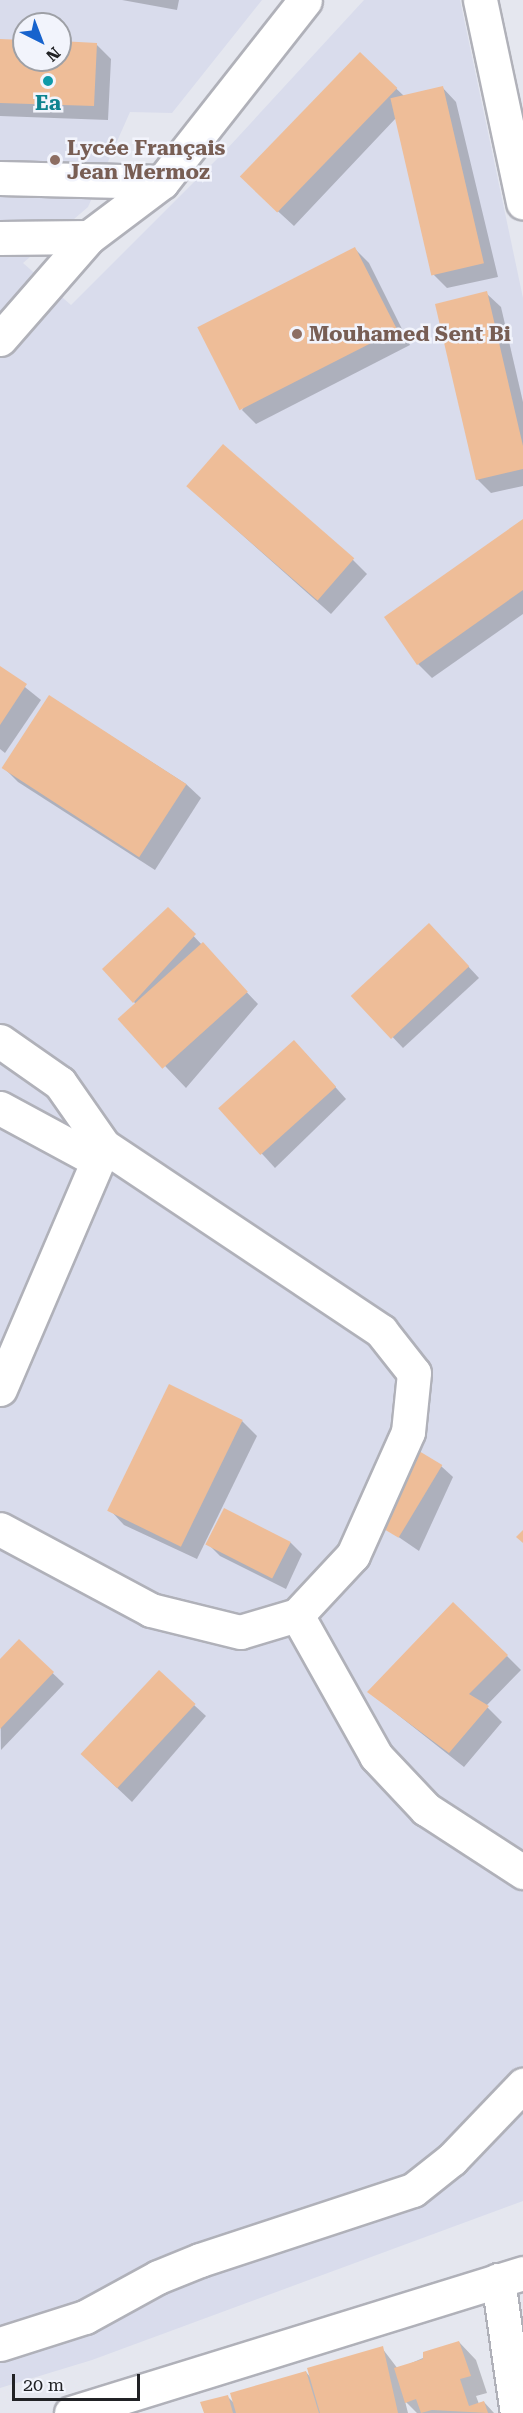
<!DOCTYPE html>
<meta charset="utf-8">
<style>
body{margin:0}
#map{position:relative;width:523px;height:2413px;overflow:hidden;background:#e5e7ef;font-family:"Roboto Serif",serif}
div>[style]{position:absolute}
.built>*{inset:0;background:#d9dcec}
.shadow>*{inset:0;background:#0003}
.building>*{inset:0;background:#eebd98;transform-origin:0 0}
.roads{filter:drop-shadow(2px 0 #b0b1b9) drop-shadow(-2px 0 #b0b1b9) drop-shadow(0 2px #b0b1b9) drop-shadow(0 -2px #b0b1b9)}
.minor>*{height:33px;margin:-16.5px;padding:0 16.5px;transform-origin:16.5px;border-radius:16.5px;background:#fff}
.dots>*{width:16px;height:16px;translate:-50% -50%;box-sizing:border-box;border:3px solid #f2f4fc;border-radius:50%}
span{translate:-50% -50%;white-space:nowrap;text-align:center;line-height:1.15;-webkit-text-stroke:5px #f2f4fc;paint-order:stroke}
.culture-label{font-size:21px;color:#0d838f;font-weight:700}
.education-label{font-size:21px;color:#785e54;font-weight:700}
.left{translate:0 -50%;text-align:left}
.north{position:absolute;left:12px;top:12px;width:60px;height:60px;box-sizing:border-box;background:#f2f4fc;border:2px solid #9ea0a6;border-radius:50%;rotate:138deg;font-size:16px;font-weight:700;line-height:24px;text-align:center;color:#212225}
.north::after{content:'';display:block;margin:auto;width:21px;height:27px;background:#1763cd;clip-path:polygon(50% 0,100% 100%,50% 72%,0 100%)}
.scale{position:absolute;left:12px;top:2374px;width:128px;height:27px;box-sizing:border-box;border:3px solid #212225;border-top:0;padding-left:8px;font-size:18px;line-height:21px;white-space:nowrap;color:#212225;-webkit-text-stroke:4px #f2f4fc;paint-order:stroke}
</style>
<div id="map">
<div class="built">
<i style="clip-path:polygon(evenodd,0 0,262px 0,172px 113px,130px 112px,88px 207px,23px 263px,71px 305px,226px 150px,364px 0,460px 0,523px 298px,523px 2201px,92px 2360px,0 2388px,0 0,24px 24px,60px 24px,60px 60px,24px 60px,24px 24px)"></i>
</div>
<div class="shadow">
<i style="clip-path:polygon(122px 0,179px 0,177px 10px)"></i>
<i style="clip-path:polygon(0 41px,24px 42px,24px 60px,60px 60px,60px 43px,96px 44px,111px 59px,108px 120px,0 116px)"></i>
<i style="clip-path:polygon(360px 54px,404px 96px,442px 87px,456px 102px,498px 277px,447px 288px,433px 274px,396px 118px,294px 226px,257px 192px)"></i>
<i style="clip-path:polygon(355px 249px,369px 263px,410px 345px,256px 424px,242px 410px)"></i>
<i style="clip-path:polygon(486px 293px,501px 307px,523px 402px,523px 486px,491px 493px,477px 479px)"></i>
<i style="clip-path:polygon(203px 500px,353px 560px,367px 574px,331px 614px)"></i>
<i style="clip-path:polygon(523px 521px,523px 614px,432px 678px,418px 664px)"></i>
<i style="clip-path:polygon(0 667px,41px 700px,5px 753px,0 749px)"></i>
<i style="clip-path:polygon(50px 697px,186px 784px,201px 798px,155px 870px,18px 782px,4px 768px)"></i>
<i style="clip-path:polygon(168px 909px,258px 1004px,186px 1088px,129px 1028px,143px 1012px,134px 1002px)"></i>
<i style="clip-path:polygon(440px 936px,479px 978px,403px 1048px,353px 995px)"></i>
<i style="clip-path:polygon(305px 1053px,346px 1099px,275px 1168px,222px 1110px)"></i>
<i style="clip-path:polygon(242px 1421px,257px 1436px,197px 1559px,124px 1525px,110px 1510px)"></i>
<i style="clip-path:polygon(441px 1466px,453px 1477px,419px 1551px,381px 1525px)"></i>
<i style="clip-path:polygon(225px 1510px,291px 1543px,302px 1554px,286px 1589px,220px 1556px,209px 1545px)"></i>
<i style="clip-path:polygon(19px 1641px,64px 1684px,1px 1750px,0 1661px)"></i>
<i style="clip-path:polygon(507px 1656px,521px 1670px,486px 1706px,502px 1722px,464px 1767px,369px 1692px)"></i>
<i style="clip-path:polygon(194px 1705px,206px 1716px,132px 1802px,95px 1767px)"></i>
<i style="clip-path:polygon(459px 2342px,476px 2360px,487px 2393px,476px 2396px,479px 2404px,484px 2402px,494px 2413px,417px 2413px,405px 2401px,408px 2413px,205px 2413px,228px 2397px,236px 2405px,306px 2372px,312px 2379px,382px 2348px,398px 2369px)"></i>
</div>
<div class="building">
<i style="clip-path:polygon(0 39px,24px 40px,24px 60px,60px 60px,60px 41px,97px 43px,94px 106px,0 103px)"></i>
<i style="left:360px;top:52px;width:52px;height:173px;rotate:44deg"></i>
<i style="left:443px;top:86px;width:182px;height:54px;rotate:77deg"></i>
<i style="left:355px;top:247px;width:93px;height:177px;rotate:63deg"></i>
<i style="clip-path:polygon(487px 291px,523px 446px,523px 469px,476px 480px,435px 304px)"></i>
<i style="left:223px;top:444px;width:174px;height:56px;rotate:41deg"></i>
<i style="clip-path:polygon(523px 519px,523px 590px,417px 665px,384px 617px)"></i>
<i style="clip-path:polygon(0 666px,27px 684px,0 725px)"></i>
<i style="left:49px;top:695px;width:164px;height:87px;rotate:33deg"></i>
<i style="clip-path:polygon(168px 907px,196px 934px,133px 1003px,102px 969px)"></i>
<i style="left:429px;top:923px;width:59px;height:107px;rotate:47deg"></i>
<i style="left:203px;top:942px;width:67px;height:115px;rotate:48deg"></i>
<i style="left:294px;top:1040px;width:63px;height:102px;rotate:48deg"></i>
<i style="left:169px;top:1384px;width:82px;height:141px;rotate:26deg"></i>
<i style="left:414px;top:1448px;width:33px;height:85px;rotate:31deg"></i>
<i style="left:224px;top:1508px;width:75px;height:41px;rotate:27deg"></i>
<i style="clip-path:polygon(523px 1530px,523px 1543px,516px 1537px)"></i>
<i style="clip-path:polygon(453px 1602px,508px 1655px,469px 1694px,489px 1706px,449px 1753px,367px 1692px)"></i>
<i style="clip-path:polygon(19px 1639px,54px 1672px,0 1729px,0 1659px)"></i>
<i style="left:159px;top:1670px;width:50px;height:115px;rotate:43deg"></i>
<i style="clip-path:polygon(459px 2341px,471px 2376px,460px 2379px,469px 2406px,484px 2401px,488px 2413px,432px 2410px,421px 2413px,416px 2399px,405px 2403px,394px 2368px,423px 2359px,423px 2352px)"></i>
<i style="clip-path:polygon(383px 2346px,398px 2413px,320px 2413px,307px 2368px)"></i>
<i style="clip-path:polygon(306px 2371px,319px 2413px,236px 2413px,230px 2393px)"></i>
<i style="clip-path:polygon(228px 2395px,233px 2413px,204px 2413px,200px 2402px)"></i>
</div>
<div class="roads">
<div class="minor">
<i style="left:480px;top:0;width:207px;rotate:78deg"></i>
<i style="left:0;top:178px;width:162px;rotate:1.4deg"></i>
<i style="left:0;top:238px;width:89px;rotate:-0.6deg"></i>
<i style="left:0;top:339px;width:135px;rotate:-48.9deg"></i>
<i style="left:89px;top:237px;width:91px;rotate:-37deg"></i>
<i style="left:162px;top:182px;width:231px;rotate:-51.8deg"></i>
<i style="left:0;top:1041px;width:73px;rotate:35deg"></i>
<i style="left:60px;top:1083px;width:77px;rotate:55.1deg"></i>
<i style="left:104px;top:1146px;width:333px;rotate:33.7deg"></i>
<i style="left:381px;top:1331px;width:53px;rotate:51.8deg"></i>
<i style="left:414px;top:1373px;width:59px;rotate:95.8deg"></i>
<i style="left:408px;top:1432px;width:135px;rotate:114.1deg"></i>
<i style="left:353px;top:1555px;width:82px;rotate:133deg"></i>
<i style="left:297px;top:1615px;width:59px;rotate:163.4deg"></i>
<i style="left:240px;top:1632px;width:92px;rotate:-166.1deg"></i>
<i style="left:151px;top:1610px;width:171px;rotate:-151.8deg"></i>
<i style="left:0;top:1108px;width:111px;rotate:28.4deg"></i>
<i style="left:0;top:1389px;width:264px;rotate:-66.8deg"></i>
<i style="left:297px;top:1615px;width:162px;rotate:60.7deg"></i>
<i style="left:376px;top:1756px;width:73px;rotate:46.7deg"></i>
<i style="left:426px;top:1809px;width:116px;rotate:33deg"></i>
<i style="left:498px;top:2280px;width:134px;rotate:81.9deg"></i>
<i style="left:0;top:2344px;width:89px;rotate:-17.6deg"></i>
<i style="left:85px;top:2317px;width:83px;rotate:-28.7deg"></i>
<i style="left:158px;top:2277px;width:45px;rotate:-22deg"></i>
<i style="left:200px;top:2260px;width:224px;rotate:-18.2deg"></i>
<i style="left:413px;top:2190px;width:50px;rotate:-38.5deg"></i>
<i style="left:452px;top:2159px;width:103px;rotate:-46.2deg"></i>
<i style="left:71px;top:2413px;width:473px;rotate:-17.2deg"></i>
</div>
</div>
<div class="dots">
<i style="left:48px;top:81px;background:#0f9aa8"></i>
<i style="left:55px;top:160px;background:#8d6e63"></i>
<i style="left:297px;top:334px;background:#8d6e63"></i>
</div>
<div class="culture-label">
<span style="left:48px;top:103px">Ea</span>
</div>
<div class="education-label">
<span class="left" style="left:67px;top:160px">Lycée Français<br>Jean Mermoz</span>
<span class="left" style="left:309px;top:334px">Mouhamed Sent Bi</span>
</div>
<div class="north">N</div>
<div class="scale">20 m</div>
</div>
